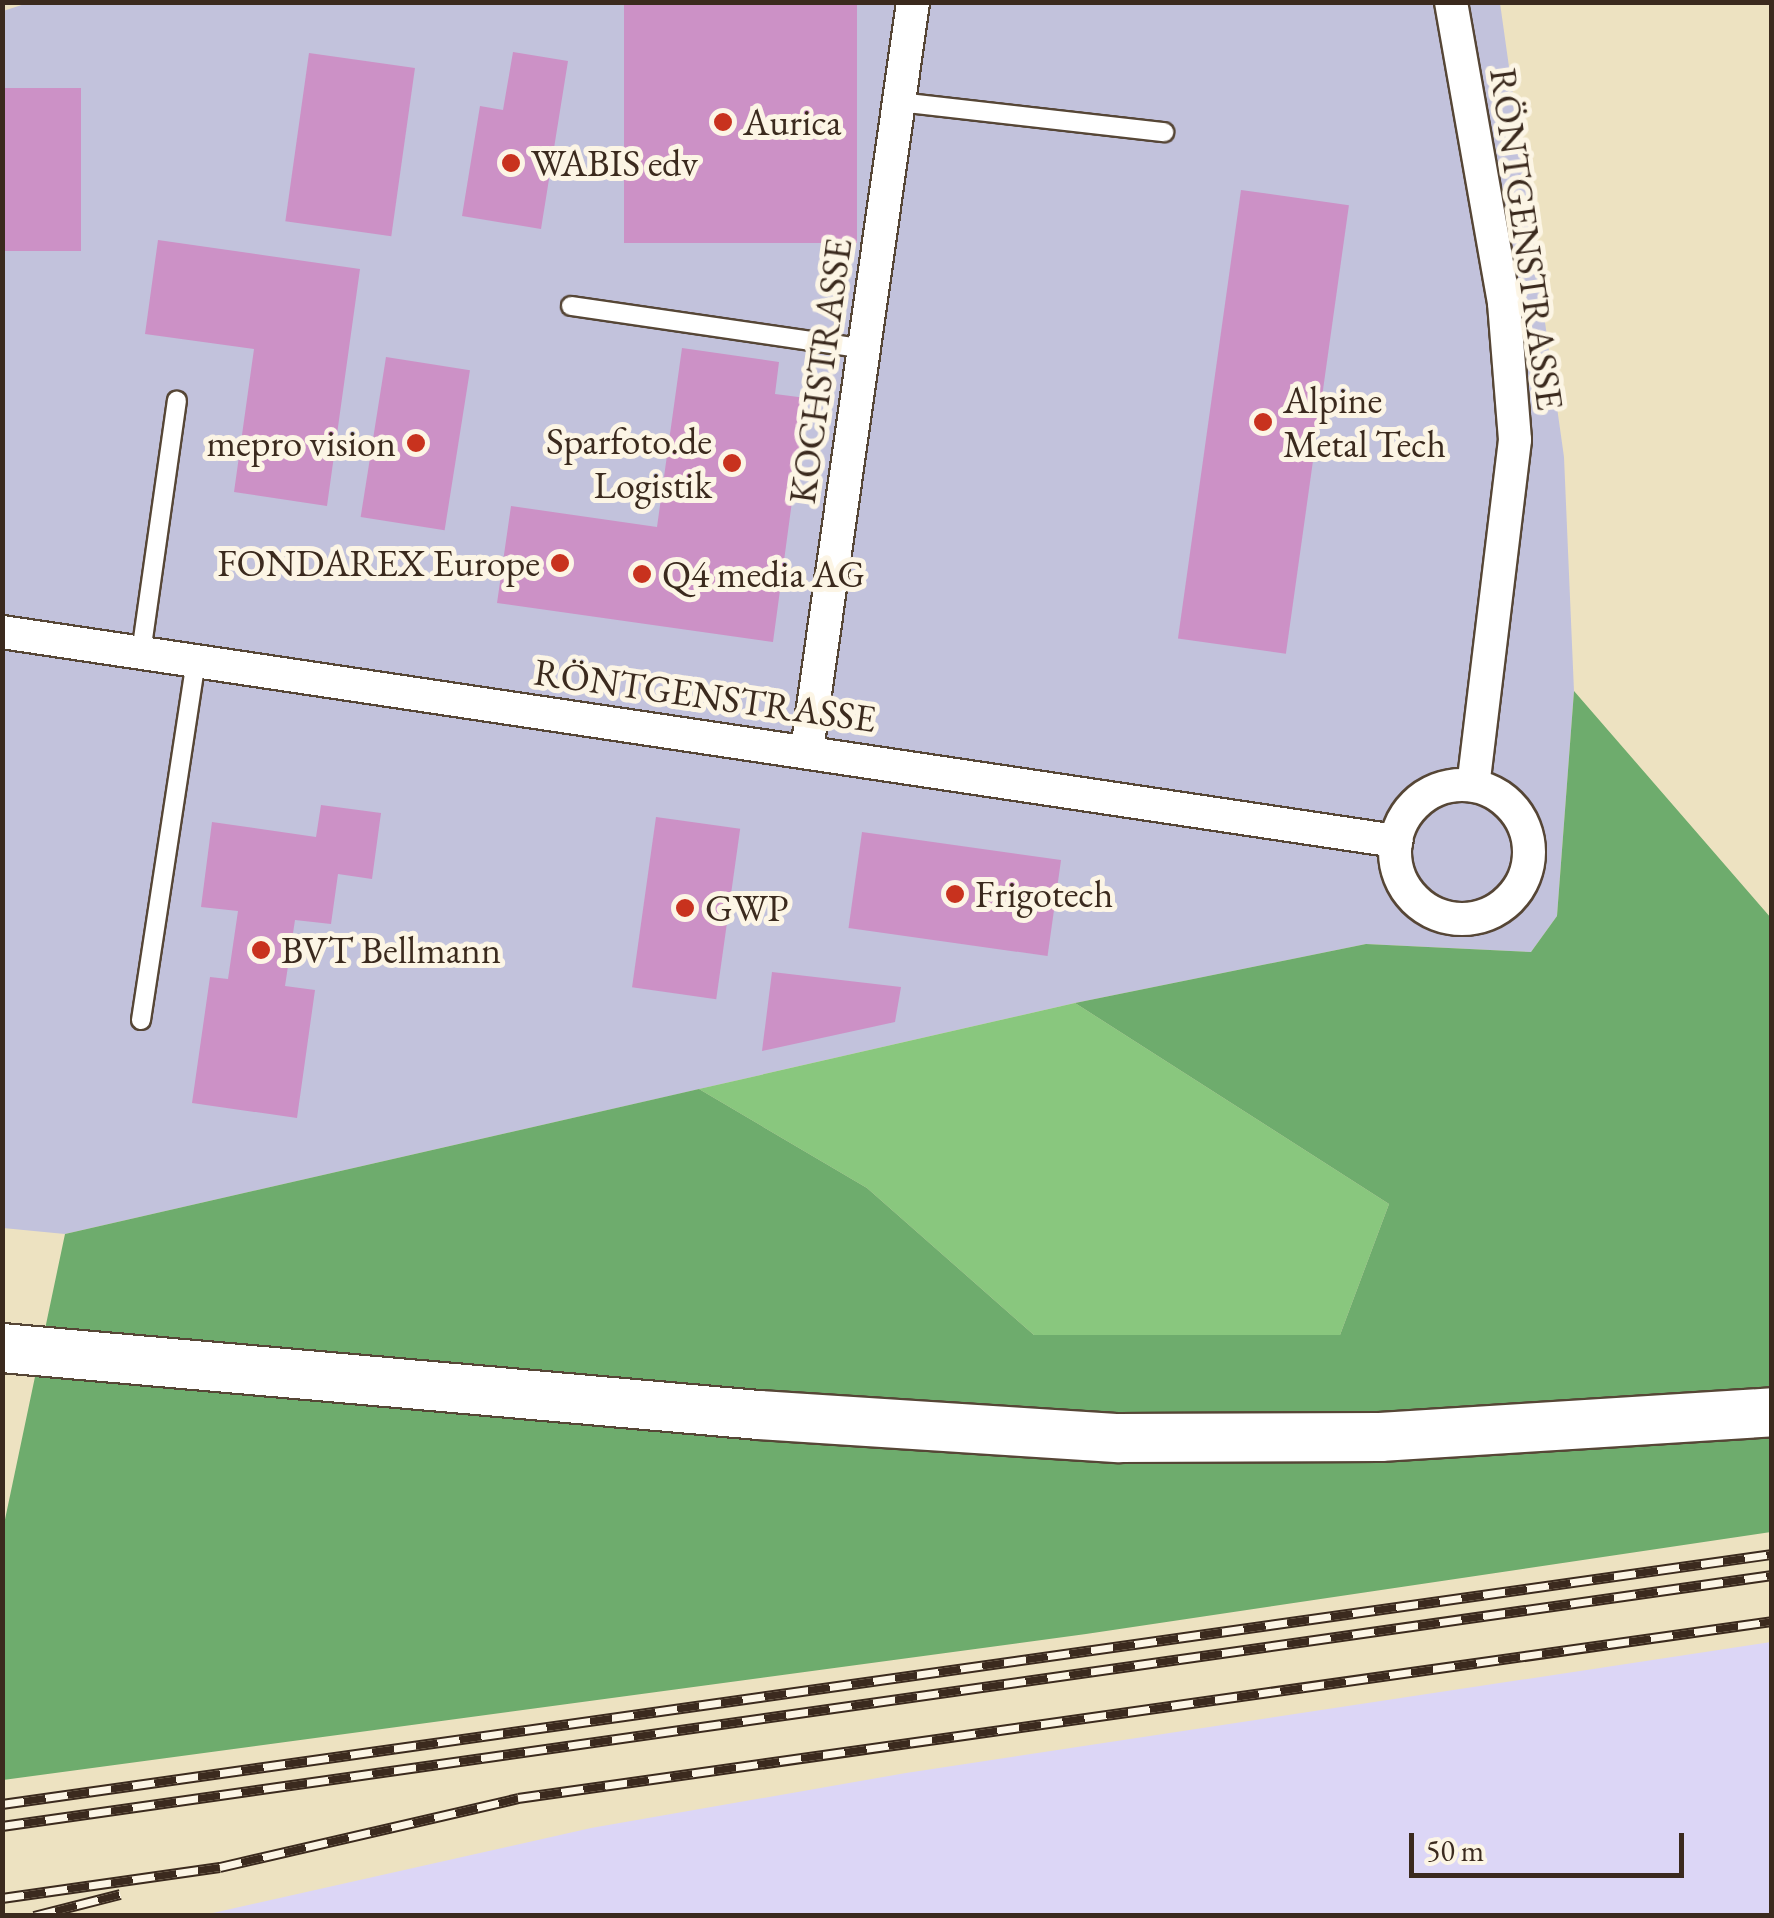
<!DOCTYPE html>
<meta charset="utf-8">
<style>
body{margin:0}
#map{position:relative;width:1774px;height:1918px;overflow:hidden;background:#ede2c1;font-family:"EB Garamond",serif}
div>[style]{position:absolute}
.built>*{inset:0;background:#dcd6f6}
.industrial>*{inset:0;background:#c2c2dc}
.green>*{inset:0;background:#89c77e}
.forest>*{inset:0;background:#6eac6d}
.building>*{inset:0;background:#cc91c6;transform-origin:0 0}
.roads{filter:drop-shadow(2px 0 #564636) drop-shadow(-2px 0 #564636) drop-shadow(0 2px #564636) drop-shadow(0 -2px #564636)}
.lane>*{height:18px;margin:-9px;padding:0 9px;transform-origin:9px;border-radius:9px;background:#fff}
.street>*{height:32px;margin:-16px;padding:0 16px;transform-origin:16px;border-radius:16px;background:#fff}
.street>.ring{margin:-16px;padding:0;box-sizing:content-box;background:none;border:32px solid #fff;border-radius:50%}
.secondary>*{height:48px;margin:-24px;padding:0 24px;transform-origin:24px;border-radius:24px;background:#fff}
.rail>*{height:11px;margin-top:-5.5px;transform-origin:0;background:repeating-linear-gradient(90deg,#fcf5e5 0 22px,#3b2a1e 0 44px);box-sizing:border-box;border-block:2px solid #3b2a1e}
.dots>*{width:28px;height:28px;translate:-50% -50%;box-sizing:border-box;border:5px solid #fcf5e5;border-radius:50%}
span{translate:-50% -50%;white-space:nowrap;text-align:center;line-height:1.15;-webkit-text-stroke:10px #fcf5e5;paint-order:stroke}
.poi-label{font-size:38px;color:#3b2a1e}
.left{translate:0 -50%;text-align:left}
.right{translate:-100% -50%;text-align:right}
.street-label{font-size:38px;color:#3b2a1e}
.frame{position:absolute;inset:0;border:5px solid #3b2a1e;pointer-events:none}
.scale{position:absolute;left:1409px;top:1833px;width:275px;height:45px;box-sizing:border-box;border:5px solid #3b2a1e;border-top:0;padding-left:12px;font-size:30px;line-height:35px;white-space:nowrap;color:#3b2a1e;-webkit-text-stroke:8px #fcf5e5;paint-order:stroke}
</style>
<div id="map">
<div class="built">
<i style="clip-path:polygon(1771px 1642px,1771px 1915px,204px 1915px,591px 1828px,906px 1773px)"></i>
</div>
<div class="industrial">
<i style="clip-path:polygon(31px 2px,1500px 3px,1564px 457px,1574px 691px,1557px 916px,1531px 952px,1366px 944px,1075px 1003px,65px 1234px,3px 1228px,3px 11px)"></i>
</div>
<div class="green">
<i style="clip-path:polygon(1075px 1003px,1389px 1204px,1340px 1335px,1034px 1335px,867px 1188px,699px 1089px)"></i>
</div>
<div class="forest">
<i style="clip-path:polygon(1574px 691px,1771px 918px,1771px 1532px,1086px 1634px,3px 1780px,3px 1529px,65px 1234px,699px 1089px,867px 1188px,1034px 1335px,1340px 1335px,1389px 1204px,1075px 1003px,1366px 944px,1531px 952px,1557px 916px)"></i>
</div>
<div class="building">
<i style="left:624px;top:2px;width:233px;height:241px"></i>
<i style="clip-path:polygon(513px 52px,568px 61px,541px 229px,462px 216px,480px 106px,503px 110px)"></i>
<i style="left:309px;top:53px;width:107px;height:170px;rotate:8deg"></i>
<i style="left:2px;top:88px;width:79px;height:163px"></i>
<i style="left:1241px;top:190px;width:109px;height:453px;rotate:8deg"></i>
<i style="clip-path:polygon(158px 240px,360px 269px,327px 506px,234px 492px,254px 349px,145px 334px)"></i>
<i style="clip-path:polygon(682px 348px,779px 362px,775px 394px,806px 398px,773px 642px,497px 603px,511px 506px,657px 527px)"></i>
<i style="left:386px;top:357px;width:85px;height:162px;rotate:9deg"></i>
<i style="clip-path:polygon(321px 805px,381px 813px,372px 879px,338px 874px,331px 924px,295px 920px,285px 986px,315px 990px,297px 1118px,192px 1103px,210px 977px,228px 979px,238px 911px,201px 907px,212px 822px,316px 837px)"></i>
<i style="left:656px;top:817px;width:85px;height:172px;rotate:8deg"></i>
<i style="left:862px;top:832px;width:201px;height:97px;rotate:8deg"></i>
<i style="clip-path:polygon(772px 972px,901px 987px,895px 1022px,762px 1051px)"></i>
</div>
<div class="roads">
<div class="lane">
<i style="left:899px;top:102px;width:267px;rotate:6.5deg"></i>
<i style="left:571px;top:306px;width:296px;rotate:8.3deg"></i>
<i style="left:141px;top:653px;width:255px;rotate:-81.9deg"></i>
<i style="left:141px;top:1020px;width:364px;rotate:-81.3deg"></i>
</div>
<div class="street">
<i style="left:1451px;top:2px;width:306px;rotate:80deg"></i>
<i style="left:1504px;top:303px;width:137px;rotate:85.4deg"></i>
<i style="left:1515px;top:440px;width:348px;rotate:96.9deg"></i>
<i style="left:2px;top:632px;width:1410px;rotate:8.53deg"></i>
<i style="left:807px;top:750px;width:755px;rotate:-81.93deg"></i>
<i class="ring" style="left:1395px;top:785px;width:102px;height:102px"></i>
</div>
<div class="secondary">
<i style="left:2px;top:1348px;width:760px;rotate:5.06deg"></i>
<i style="left:759px;top:1415px;width:361px;rotate:3.7deg"></i>
<i style="left:1119px;top:1438px;width:261px;rotate:-0.2deg"></i>
<i style="left:1380px;top:1437px;width:393px;rotate:-3.6deg"></i>
</div>
</div>
<div class="rail">
<i style="left:2px;top:1804px;width:1788px;rotate:-8.04deg"></i>
<i style="left:2px;top:1826px;width:1788px;rotate:-8.07deg"></i>
<i style="left:2px;top:1898px;width:220px;rotate:-8.1deg"></i>
<i style="left:220px;top:1867px;width:306px;rotate:-13deg"></i>
<i style="left:518px;top:1798px;width:1266px;rotate:-8.03deg"></i>
<i style="left:34px;top:1916px;width:89px;rotate:-14.3deg"></i>
</div>
<div class="dots">
<i style="left:723px;top:122px;background:#c8321e"></i>
<i style="left:511px;top:163px;background:#c8321e"></i>
<i style="left:1263px;top:422px;background:#c8321e"></i>
<i style="left:416px;top:443px;background:#c8321e"></i>
<i style="left:732px;top:463px;background:#c8321e"></i>
<i style="left:560px;top:563px;background:#c8321e"></i>
<i style="left:642px;top:574px;background:#c8321e"></i>
<i style="left:955px;top:894px;background:#c8321e"></i>
<i style="left:685px;top:908px;background:#c8321e"></i>
<i style="left:261px;top:950px;background:#c8321e"></i>
</div>
<div class="poi-label">
<span class="left" style="left:743px;top:122px">Aurica</span>
<span class="left" style="left:531px;top:163px">WABIS edv</span>
<span class="left" style="left:1283px;top:422px">Alpine<br>Metal Tech</span>
<span class="right" style="left:712px;top:463px">Sparfoto.de<br>Logistik</span>
<span class="right" style="left:396px;top:443px">mepro vision</span>
<span class="right" style="left:540px;top:563px">FONDAREX Europe</span>
<span class="left" style="left:662px;top:574px">Q4 media AG</span>
<span class="left" style="left:975px;top:894px">Frigotech</span>
<span class="left" style="left:705px;top:908px">GWP</span>
<span class="left" style="left:281px;top:950px">BVT Bellmann</span>
</div>
<div class="street-label">
<span style="left:1527px;top:239px;rotate:82deg">RÖNTGENSTRASSE</span>
<span style="left:820px;top:371px;rotate:-82deg">KOCHSTRASSE</span>
<span style="left:705px;top:695px;rotate:8deg">RÖNTGENSTRASSE</span>
</div>
<div class="frame"></div>
<div class="scale">50 m</div>
</div>
